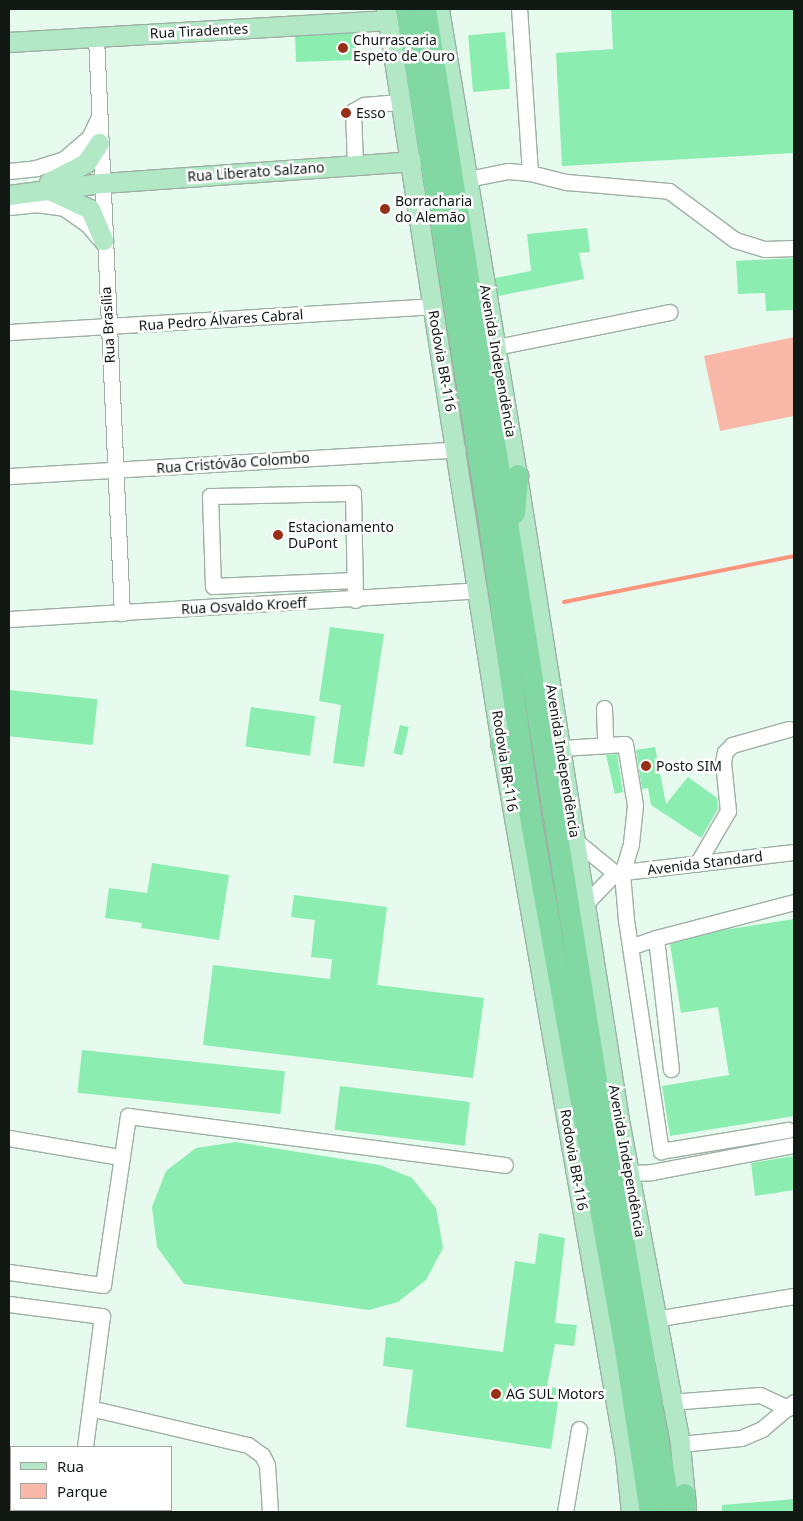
<!DOCTYPE html>
<meta charset="utf-8">
<style>
body{margin:0}
#map{position:relative;width:803px;height:1521px;overflow:hidden;background:#e6fbed;font-family:"Noto Sans",sans-serif}
div>[style]{position:absolute}
.green>*{inset:0;background:#f9b8a8}
.stream>*{height:4px;margin:-2px;padding:0 2px;transform-origin:2px;border-radius:2px;background:#fb957d}
.building>*{inset:0;background:#8beeb0;transform-origin:0 0}
.roads{filter:drop-shadow(1px 0 #9db0a3) drop-shadow(-1px 0 #9db0a3) drop-shadow(0 1px #9db0a3) drop-shadow(0 -1px #9db0a3)}
.minor>*{height:15px;margin:-7.5px;padding:0 7.5px;transform-origin:7.5px;border-radius:7.5px;background:#fff}
.major>*{height:19px;margin:-9.5px;padding:0 9.5px;transform-origin:9.5px;border-radius:9.5px;background:#b3e8c7}
.highway>*{height:21px;margin:-10.5px;padding:0 10.5px;transform-origin:10.5px;border-radius:10.5px;background:#81d8a2}
.dots>*{width:14px;height:14px;translate:-50% -50%;box-sizing:border-box;border:2px solid #fff;border-radius:50%}
span{translate:-50% -50%;white-space:nowrap;text-align:center;line-height:1.15;-webkit-text-stroke:5px #fff;paint-order:stroke}
.street-label{font-size:14px;color:#121914}
.poi-label{font-size:14px;color:#121914}
.left{translate:0 -50%;text-align:left}
.frame{position:absolute;inset:0;border:10px solid #121914;pointer-events:none}
.legend{position:absolute;left:10px;top:1446px;width:162px;height:65px;box-sizing:border-box;background:#fff;border:1px solid #a0a3a1;margin:0;padding:6px 9px;list-style:none;font-size:15px;color:#121914}
.legend li{display:flex;align-items:center;gap:10px;height:25px}
.legend b{width:25px;border:1px solid #a0a3a1}
</style>
<div id="map">
<div class="green">
<i style="clip-path:polygon(794px 337px,794px 416px,720px 431px,704px 356px)"></i>
</div>
<div class="stream">
<i style="left:564px;top:602px;width:235px;rotate:-11.3deg"></i>
</div>
<div class="building">
<i style="clip-path:polygon(611px 9px,794px 9px,794px 153px,562px 166px,556px 53px,613px 49px)"></i>
<i style="left:505px;top:32px;width:57px;height:37px;rotate:85deg"></i>
<i style="left:355px;top:33px;width:27px;height:60px;rotate:88deg"></i>
<i style="clip-path:polygon(587px 228px,590px 252px,579px 253px,584px 279px,498px 296px,495px 278px,531px 271px,527px 234px)"></i>
<i style="clip-path:polygon(794px 258px,794px 310px,766px 311px,765px 293px,738px 294px,736px 261px)"></i>
<i style="clip-path:polygon(330px 627px,384px 634px,364px 767px,333px 763px,341px 705px,319px 701px)"></i>
<i style="left:9px;top:690px;width:89px;height:46px;rotate:6deg"></i>
<i style="left:251px;top:707px;width:65px;height:40px;rotate:8deg"></i>
<i style="left:400px;top:725px;width:9px;height:29px;rotate:13deg"></i>
<i style="clip-path:polygon(655px 747px,666px 804px,688px 777px,717px 798px,718px 809px,701px 838px,651px 805px,648px 788px,642px 789px,636px 750px)"></i>
<i style="clip-path:polygon(617px 754px,623px 792px,615px 794px,606px 755px)"></i>
<i style="clip-path:polygon(152px 863px,229px 875px,219px 940px,141px 928px,142px 923px,105px 918px,109px 888px,147px 893px)"></i>
<i style="clip-path:polygon(294px 895px,387px 907px,377px 985px,484px 998px,473px 1078px,203px 1045px,213px 965px,330px 979px,332px 959px,311px 957px,315px 920px,291px 917px)"></i>
<i style="clip-path:polygon(794px 919px,794px 1116px,670px 1136px,662px 1086px,729px 1075px,718px 1007px,681px 1013px,670px 944px,723px 930px)"></i>
<i style="left:82px;top:1050px;width:204px;height:43px;rotate:6deg"></i>
<i style="left:340px;top:1086px;width:131px;height:44px;rotate:7deg"></i>
<i style="clip-path:polygon(236px 1142px,380px 1165px,412px 1178px,436px 1208px,443px 1248px,426px 1280px,398px 1302px,369px 1310px,184px 1284px,157px 1247px,152px 1207px,166px 1171px,196px 1148px)"></i>
<i style="clip-path:polygon(794px 1156px,794px 1190px,755px 1196px,751px 1163px)"></i>
<i style="clip-path:polygon(539px 1233px,565px 1238px,555px 1323px,577px 1325px,574px 1346px,555px 1344px,547px 1386px,560px 1389px,551px 1449px,406px 1427px,413px 1370px,383px 1366px,386px 1337px,503px 1352px,515px 1261px,535px 1264px)"></i>
<i style="clip-path:polygon(794px 1499px,794px 1512px,722px 1512px,722px 1505px)"></i>
</div>
<div class="roads">
<div class="minor">
<i style="left:96px;top:37px;width:577px;rotate:87.42deg"></i>
<i style="left:355px;top:165px;width:54px;rotate:-92.1deg"></i>
<i style="left:353px;top:111px;width:13px;rotate:-29deg"></i>
<i style="left:364px;top:105px;width:38px;rotate:-5deg"></i>
<i style="left:9px;top:171px;width:27px;rotate:-6deg"></i>
<i style="left:36px;top:168px;width:29px;rotate:-18deg"></i>
<i style="left:64px;top:159px;width:35px;rotate:-41deg"></i>
<i style="left:90px;top:136px;width:19px;rotate:-65deg"></i>
<i style="left:530px;top:173px;width:38px;rotate:14deg"></i>
<i style="left:567px;top:182px;width:102px;rotate:5deg"></i>
<i style="left:669px;top:191px;width:82px;rotate:36.6deg"></i>
<i style="left:735px;top:240px;width:31px;rotate:17deg"></i>
<i style="left:765px;top:249px;width:29px;rotate:-2deg"></i>
<i style="left:468px;top:179px;width:41px;rotate:-11.3deg"></i>
<i style="left:508px;top:171px;width:22px;rotate:5deg"></i>
<i style="left:530px;top:173px;width:164px;rotate:-93.8deg"></i>
<i style="left:9px;top:207px;width:27px;rotate:-6deg"></i>
<i style="left:36px;top:204px;width:28px;rotate:8deg"></i>
<i style="left:64px;top:208px;width:28px;rotate:35deg"></i>
<i style="left:87px;top:224px;width:17px;rotate:50deg"></i>
<i style="left:9px;top:332px;width:424px;rotate:-3.5deg"></i>
<i style="left:496px;top:347px;width:177px;rotate:-11.4deg"></i>
<i style="left:9px;top:476px;width:449px;rotate:-3.4deg"></i>
<i style="left:354px;top:580px;width:141px;rotate:177.6deg"></i>
<i style="left:213px;top:586px;width:90px;rotate:-91.9deg"></i>
<i style="left:210px;top:496px;width:143px;rotate:-1.2deg"></i>
<i style="left:353px;top:493px;width:107px;rotate:88.9deg"></i>
<i style="left:9px;top:619px;width:471px;rotate:-3.5deg"></i>
<i style="left:604px;top:708px;width:37px;rotate:88deg"></i>
<i style="left:562px;top:748px;width:63px;rotate:-3.6deg"></i>
<i style="left:625px;top:744px;width:62px;rotate:80.7deg"></i>
<i style="left:635px;top:805px;width:39px;rotate:96deg"></i>
<i style="left:631px;top:844px;width:30px;rotate:107deg"></i>
<i style="left:622px;top:873px;width:47px;rotate:85.1deg"></i>
<i style="left:626px;top:920px;width:234px;rotate:81.4deg"></i>
<i style="left:661px;top:1151px;width:129px;rotate:-9.4deg"></i>
<i style="left:576px;top:841px;width:50px;rotate:39.4deg"></i>
<i style="left:697px;top:864px;width:61px;rotate:-59.7deg"></i>
<i style="left:728px;top:811px;width:49px;rotate:-95.8deg"></i>
<i style="left:723px;top:762px;width:10px;rotate:-79deg"></i>
<i style="left:725px;top:752px;width:10px;rotate:-45deg"></i>
<i style="left:732px;top:745px;width:59px;rotate:-15.7deg"></i>
<i style="left:586px;top:903px;width:42px;rotate:-46deg"></i>
<i style="left:615px;top:873px;width:180px;rotate:-6.7deg"></i>
<i style="left:656px;top:938px;width:143px;rotate:-14.6deg"></i>
<i style="left:630px;top:947px;width:28px;rotate:-19deg"></i>
<i style="left:656px;top:938px;width:132px;rotate:83.5deg"></i>
<i style="left:9px;top:1138px;width:113px;rotate:9.7deg"></i>
<i style="left:629px;top:1173px;width:23px;rotate:-2deg"></i>
<i style="left:652px;top:1172px;width:145px;rotate:-10.8deg"></i>
<i style="left:9px;top:1272px;width:95px;rotate:7.9deg"></i>
<i style="left:103px;top:1285px;width:171px;rotate:-81.6deg"></i>
<i style="left:128px;top:1116px;width:380px;rotate:7.4deg"></i>
<i style="left:9px;top:1304px;width:94px;rotate:7.4deg"></i>
<i style="left:102px;top:1316px;width:132px;rotate:97.4deg"></i>
<i style="left:655px;top:1319px;width:141px;rotate:-9.4deg"></i>
<i style="left:670px;top:1402px;width:90px;rotate:-4.4deg"></i>
<i style="left:760px;top:1395px;width:31px;rotate:25deg"></i>
<i style="left:90px;top:1408px;width:162px;rotate:13.2deg"></i>
<i style="left:248px;top:1445px;width:17px;rotate:36deg"></i>
<i style="left:262px;top:1455px;width:11px;rotate:63deg"></i>
<i style="left:267px;top:1465px;width:47px;rotate:86.3deg"></i>
<i style="left:680px;top:1444px;width:61px;rotate:-5.6deg"></i>
<i style="left:741px;top:1438px;width:23px;rotate:-23deg"></i>
<i style="left:762px;top:1429px;width:42px;rotate:-40.2deg"></i>
<i style="left:9px;top:1489px;width:2px"></i>
<i style="left:76px;top:1512px;width:2px;rotate:-63deg"></i>
<i style="left:565px;top:1512px;width:84px;rotate:-80.4deg"></i>
</div>
<div class="major">
<i style="left:386px;top:9px;width:743px;rotate:81.1deg"></i>
<i style="left:501px;top:743px;width:723px;rotate:80.12deg"></i>
<i style="left:625px;top:1455px;width:57px;rotate:84deg"></i>
<i style="left:439px;top:9px;width:472px;rotate:80.5deg"></i>
<i style="left:517px;top:475px;width:653px;rotate:81.01deg"></i>
<i style="left:619px;top:1120px;width:330px;rotate:79.3deg"></i>
<i style="left:680px;top:1444px;width:65px;rotate:84.7deg"></i>
<i style="left:9px;top:42px;width:380px;rotate:-3.3deg"></i>
<i style="left:49px;top:182px;width:42px;rotate:-27.2deg"></i>
<i style="left:86px;top:163px;width:24px;rotate:-57deg"></i>
<i style="left:51px;top:191px;width:43px;rotate:24.8deg"></i>
<i style="left:90px;top:209px;width:34px;rotate:67deg"></i>
<i style="left:9px;top:195px;width:93px;rotate:-7.4deg"></i>
<i style="left:101px;top:183px;width:312px;rotate:-4deg"></i>
</div>
<div class="highway">
<i style="left:406px;top:9px;width:520px;rotate:80.81deg"></i>
<i style="left:489px;top:522px;width:292px;rotate:82.1deg"></i>
<i style="left:529px;top:811px;width:546px;rotate:79.88deg"></i>
<i style="left:625px;top:1349px;width:165px;rotate:81.3deg"></i>
<i style="left:425px;top:9px;width:1129px;rotate:80.93deg"></i>
<i style="left:603px;top:1124px;width:394px;rotate:80.2deg"></i>
<i style="left:514px;top:513px;width:38px;rotate:-85deg"></i>
<i style="left:501px;top:743px;width:45px;rotate:68deg"></i>
<i style="left:684px;top:1494px;width:18px;rotate:87deg"></i>
</div>
</div>
<div class="dots">
<i style="left:343px;top:48px;background:#972f17"></i>
<i style="left:346px;top:113px;background:#972f17"></i>
<i style="left:385px;top:209px;background:#972f17"></i>
<i style="left:278px;top:535px;background:#972f17"></i>
<i style="left:646px;top:766px;background:#972f17"></i>
<i style="left:496px;top:1394px;background:#972f17"></i>
</div>
<div class="street-label">
<span style="left:199px;top:31px;rotate:-3deg">Rua Tiradentes</span>
<span style="left:256px;top:172px;rotate:-4deg">Rua Liberato Salzano</span>
<span style="left:221px;top:320px;rotate:-4deg">Rua Pedro Álvares Cabral</span>
<span style="left:108px;top:325px;rotate:-93deg">Rua Brasília</span>
<span style="left:442px;top:361px;rotate:80deg">Rodovia BR-116</span>
<span style="left:498px;top:361px;rotate:80deg">Avenida Independência</span>
<span style="left:233px;top:463px;rotate:-4deg">Rua Cristóvão Colombo</span>
<span style="left:244px;top:606px;rotate:-3deg">Rua Osvaldo Kroeff</span>
<span style="left:505px;top:761px;rotate:81deg">Rodovia BR-116</span>
<span style="left:563px;top:761px;rotate:81deg">Avenida Independência</span>
<span style="left:705px;top:863px;rotate:-7deg">Avenida Standard</span>
<span style="left:574px;top:1160px;rotate:80deg">Rodovia BR-116</span>
<span style="left:627px;top:1161px;rotate:80deg">Avenida Independência</span>
</div>
<div class="poi-label">
<span class="left" style="left:353px;top:48px">Churrascaria<br>Espeto de Ouro</span>
<span class="left" style="left:356px;top:113px">Esso</span>
<span class="left" style="left:395px;top:209px">Borracharia<br>do Alemão</span>
<span class="left" style="left:288px;top:535px">Estacionamento<br>DuPont</span>
<span class="left" style="left:656px;top:766px">Posto SIM</span>
<span class="left" style="left:506px;top:1394px">AG SUL Motors</span>
</div>
<div class="frame"></div>
<ul class="legend">
<li><b style="height:6px;background:#b3e8c7"></b>Rua</li>
<li><b style="height:14px;background:#f9b8a8"></b>Parque</li>
</ul>
</div>
